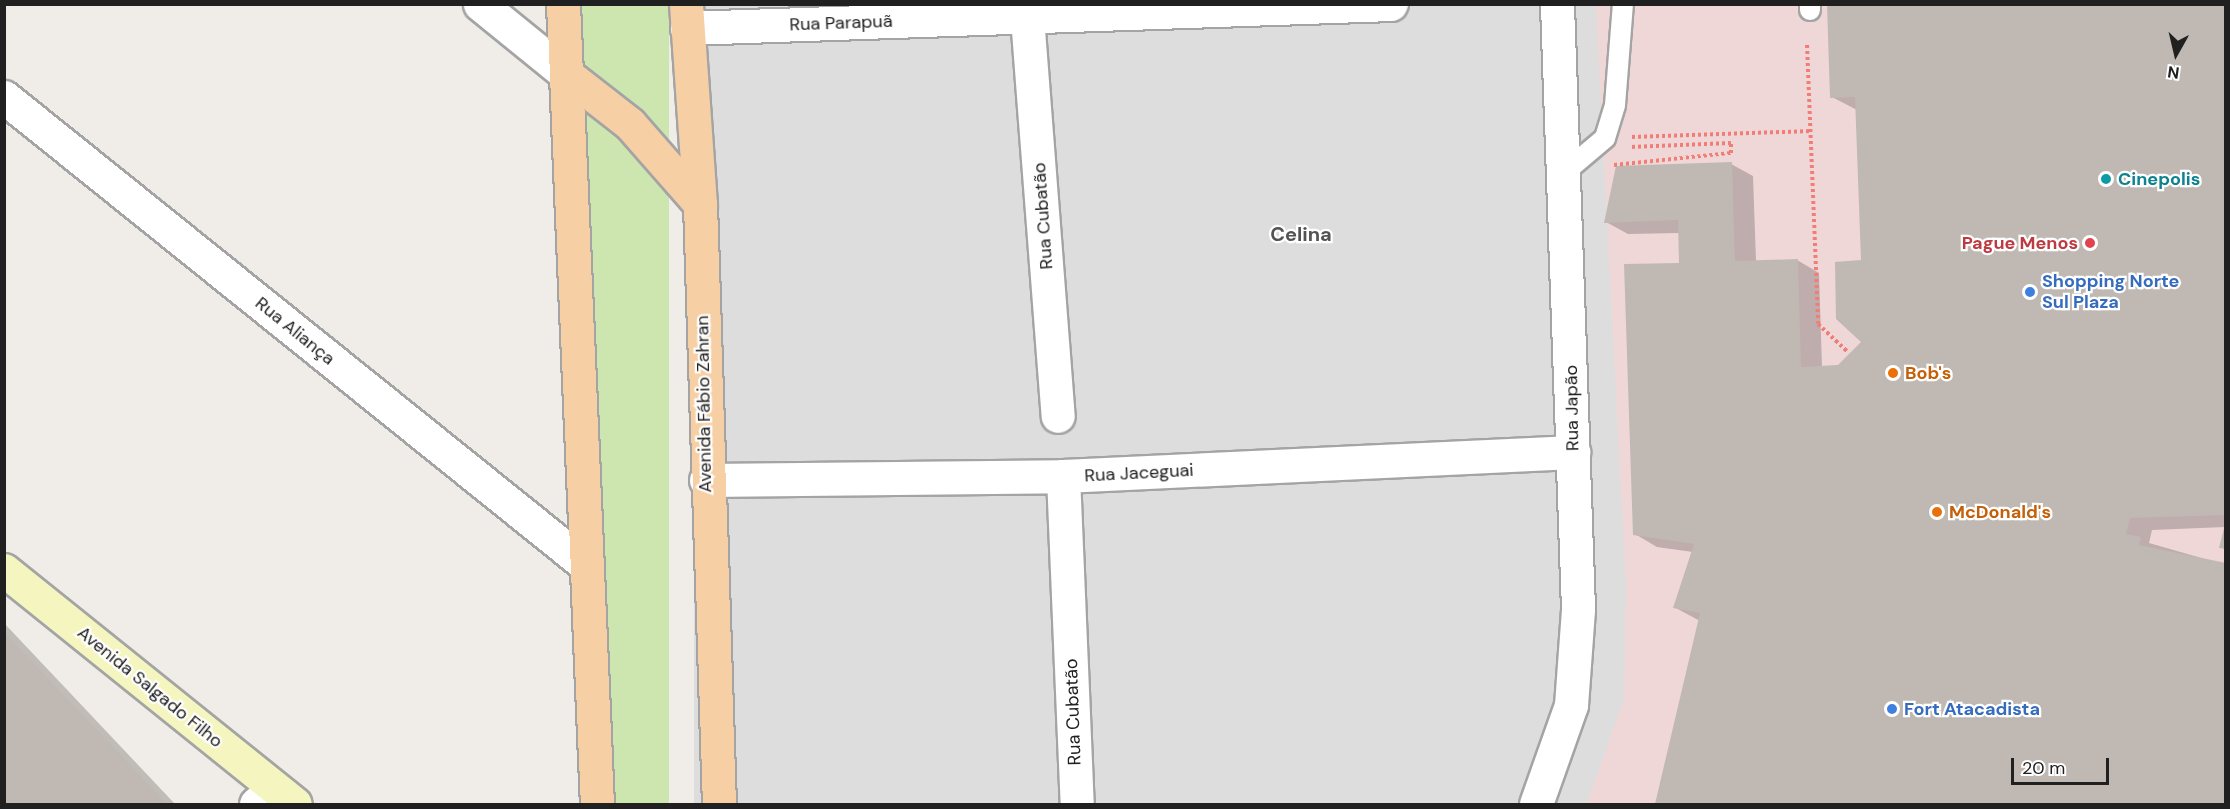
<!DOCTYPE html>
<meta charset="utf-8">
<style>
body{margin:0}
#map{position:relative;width:2230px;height:809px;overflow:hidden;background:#f0ece7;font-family:"DM Sans",sans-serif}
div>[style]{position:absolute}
.residential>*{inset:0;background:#dedddd;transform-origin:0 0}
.commercial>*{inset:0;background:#efd7d7}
.grass>*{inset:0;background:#cde6b0;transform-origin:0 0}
.shadow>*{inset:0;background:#0003}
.building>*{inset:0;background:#c0b8b3}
.path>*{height:4px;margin-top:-2px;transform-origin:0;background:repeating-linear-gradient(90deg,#f17d77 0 3px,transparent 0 6px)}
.roads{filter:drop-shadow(2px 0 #a4a4a4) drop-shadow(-2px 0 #a4a4a4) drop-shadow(0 2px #a4a4a4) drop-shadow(0 -2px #a4a4a4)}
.lane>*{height:20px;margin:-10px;padding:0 10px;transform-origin:10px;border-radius:10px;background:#fff}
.street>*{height:33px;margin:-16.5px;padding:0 16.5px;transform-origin:16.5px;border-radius:16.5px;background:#fff}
.secondary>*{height:33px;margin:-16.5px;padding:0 16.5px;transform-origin:16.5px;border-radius:16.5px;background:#f5f5bf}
.primary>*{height:33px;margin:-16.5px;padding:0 16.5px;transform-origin:16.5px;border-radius:16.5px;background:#f6cfa5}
.dots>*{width:16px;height:16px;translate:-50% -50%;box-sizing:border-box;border:3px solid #fff;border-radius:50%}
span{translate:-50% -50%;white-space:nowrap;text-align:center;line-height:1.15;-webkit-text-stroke:4.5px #fff;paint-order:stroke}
.street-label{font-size:18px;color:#202020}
.culture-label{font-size:18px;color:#0d838f;font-weight:700}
.left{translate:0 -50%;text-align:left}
.health-label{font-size:18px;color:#be3a42;font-weight:700}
.right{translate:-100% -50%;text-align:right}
.shop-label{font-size:18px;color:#366cbe;font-weight:700}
.food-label{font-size:18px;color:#c56008;font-weight:700}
.neighbourhood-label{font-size:20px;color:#535353;font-weight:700}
.frame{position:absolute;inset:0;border:6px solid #202020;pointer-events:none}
.north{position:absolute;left:2146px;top:24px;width:60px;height:60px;-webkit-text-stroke:4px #fff;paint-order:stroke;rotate:188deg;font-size:16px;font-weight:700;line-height:24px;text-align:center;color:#202020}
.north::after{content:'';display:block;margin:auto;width:21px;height:27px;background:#202020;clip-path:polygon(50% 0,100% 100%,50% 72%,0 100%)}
.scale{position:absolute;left:2011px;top:758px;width:98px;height:27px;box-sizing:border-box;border:3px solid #202020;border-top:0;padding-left:8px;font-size:18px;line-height:21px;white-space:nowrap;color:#202020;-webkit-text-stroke:4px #fff;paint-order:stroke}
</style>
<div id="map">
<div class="residential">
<i style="left:694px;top:5px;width:1531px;height:799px"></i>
</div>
<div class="commercial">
<i style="clip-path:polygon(1596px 5px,2225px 5px,2225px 804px,1587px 804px,1624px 699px,1626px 588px)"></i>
</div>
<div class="grass">
<i style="left:581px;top:5px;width:88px;height:800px"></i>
</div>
<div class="shadow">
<i style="clip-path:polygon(2226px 4px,2226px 550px,2221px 547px,2225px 527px,2152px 530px,2149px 543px,2226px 565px,2226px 804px,1657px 804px,1700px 621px,1674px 607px,1693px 552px,1657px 547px,1635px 534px,1680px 264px,1679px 233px,1628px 234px,1606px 222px,1731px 164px,1753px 176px,1756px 261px,1797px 260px,1819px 273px,1822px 367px,1839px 367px,1863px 342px,1862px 262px,1857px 110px,1832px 97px)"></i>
<i style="clip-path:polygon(4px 623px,175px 804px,4px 804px)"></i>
</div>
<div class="building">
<i style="clip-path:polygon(1827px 4px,2226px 4px,2226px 515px,2130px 518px,2126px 534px,2141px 537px,2139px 545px,2226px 563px,2226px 804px,1655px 804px,1700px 613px,1673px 608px,1694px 544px,1633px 535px,1624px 264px,1679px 263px,1678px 220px,1604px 223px,1616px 166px,1732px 162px,1735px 261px,1798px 259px,1801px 367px,1838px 365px,1861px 342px,1836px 319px,1835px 262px,1861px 260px,1855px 97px,1830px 98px)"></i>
<i style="clip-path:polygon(2225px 524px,2226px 525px,2226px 549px,2219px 548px)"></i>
<i style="clip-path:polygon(4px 632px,167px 804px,4px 804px)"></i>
</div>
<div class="path">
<i style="left:1807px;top:45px;width:279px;rotate:87.7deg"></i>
<i style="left:1818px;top:324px;width:42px;rotate:43.1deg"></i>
<i style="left:1632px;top:137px;width:179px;rotate:-1.9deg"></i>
<i style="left:1614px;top:165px;width:118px;rotate:-5.9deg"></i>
<i style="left:1731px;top:153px;width:10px;rotate:-90deg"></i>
<i style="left:1731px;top:143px;width:101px;rotate:177.7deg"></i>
</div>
<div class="roads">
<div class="lane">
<i style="left:1810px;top:10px;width:6px;rotate:-90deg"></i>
<i style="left:1566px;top:171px;width:51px;rotate:-40.2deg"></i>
<i style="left:1605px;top:138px;width:34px;rotate:-73deg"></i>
<i style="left:1615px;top:105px;width:101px;rotate:-85.5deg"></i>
</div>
<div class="street">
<i style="left:480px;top:4px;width:111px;rotate:39.1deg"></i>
<i style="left:1027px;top:17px;width:400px;rotate:85.6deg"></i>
<i style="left:687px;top:28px;width:704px;rotate:-1.95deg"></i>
<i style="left:4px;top:97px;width:747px;rotate:38.8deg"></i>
<i style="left:1063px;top:476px;width:328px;rotate:87.6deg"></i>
<i style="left:706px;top:480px;width:357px;rotate:-0.6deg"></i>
<i style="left:1063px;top:476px;width:511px;rotate:-2.69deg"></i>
<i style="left:256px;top:804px;width:24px;rotate:-42deg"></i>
<i style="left:1536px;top:804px;width:105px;rotate:-70.5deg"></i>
<i style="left:1571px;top:705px;width:96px;rotate:-85.8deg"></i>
<i style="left:1578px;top:609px;width:605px;rotate:-91.99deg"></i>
</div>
<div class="secondary">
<i style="left:4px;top:570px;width:373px;rotate:38.8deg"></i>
</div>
<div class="primary">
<i style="left:563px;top:4px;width:801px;rotate:87.57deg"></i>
<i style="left:686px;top:4px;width:200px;rotate:86deg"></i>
<i style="left:700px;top:204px;width:600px;rotate:88.19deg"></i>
<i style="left:566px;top:74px;width:81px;rotate:38deg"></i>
<i style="left:630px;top:124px;width:106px;rotate:48.8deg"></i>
</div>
</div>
<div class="dots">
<i style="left:2106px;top:179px;background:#0f9aa8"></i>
<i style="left:2090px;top:243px;background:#e0444e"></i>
<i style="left:2030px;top:292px;background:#3f7fe0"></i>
<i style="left:1893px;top:373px;background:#e8710a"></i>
<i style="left:1937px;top:512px;background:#e8710a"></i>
<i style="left:1892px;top:709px;background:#3f7fe0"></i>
</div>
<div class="street-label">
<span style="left:841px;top:23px;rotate:-2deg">Rua Parapuã</span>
<span style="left:1043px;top:216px;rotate:-94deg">Rua Cubatão</span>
<span style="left:295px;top:331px;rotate:39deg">Rua Aliança</span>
<span style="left:704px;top:404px;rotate:-91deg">Avenida Fábio Zahran</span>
<span style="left:1572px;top:408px;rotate:-91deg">Rua Japão</span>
<span style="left:1139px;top:473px;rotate:-3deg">Rua Jaceguai</span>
<span style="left:150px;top:687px;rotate:39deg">Avenida Salgado Filho</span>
<span style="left:1073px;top:712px;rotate:-92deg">Rua Cubatão</span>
</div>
<div class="culture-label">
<span class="left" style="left:2118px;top:179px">Cinepolis</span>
</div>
<div class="health-label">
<span class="right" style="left:2078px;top:243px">Pague Menos</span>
</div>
<div class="shop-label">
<span class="left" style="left:2042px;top:292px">Shopping Norte<br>Sul Plaza</span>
<span class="left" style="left:1904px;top:709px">Fort Atacadista</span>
</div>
<div class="food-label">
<span class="left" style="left:1905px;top:373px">Bob's</span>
<span class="left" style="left:1949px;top:512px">McDonald's</span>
</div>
<div class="neighbourhood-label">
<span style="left:1301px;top:234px">Celina</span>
</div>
<div class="frame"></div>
<div class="north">N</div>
<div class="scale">20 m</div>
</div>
